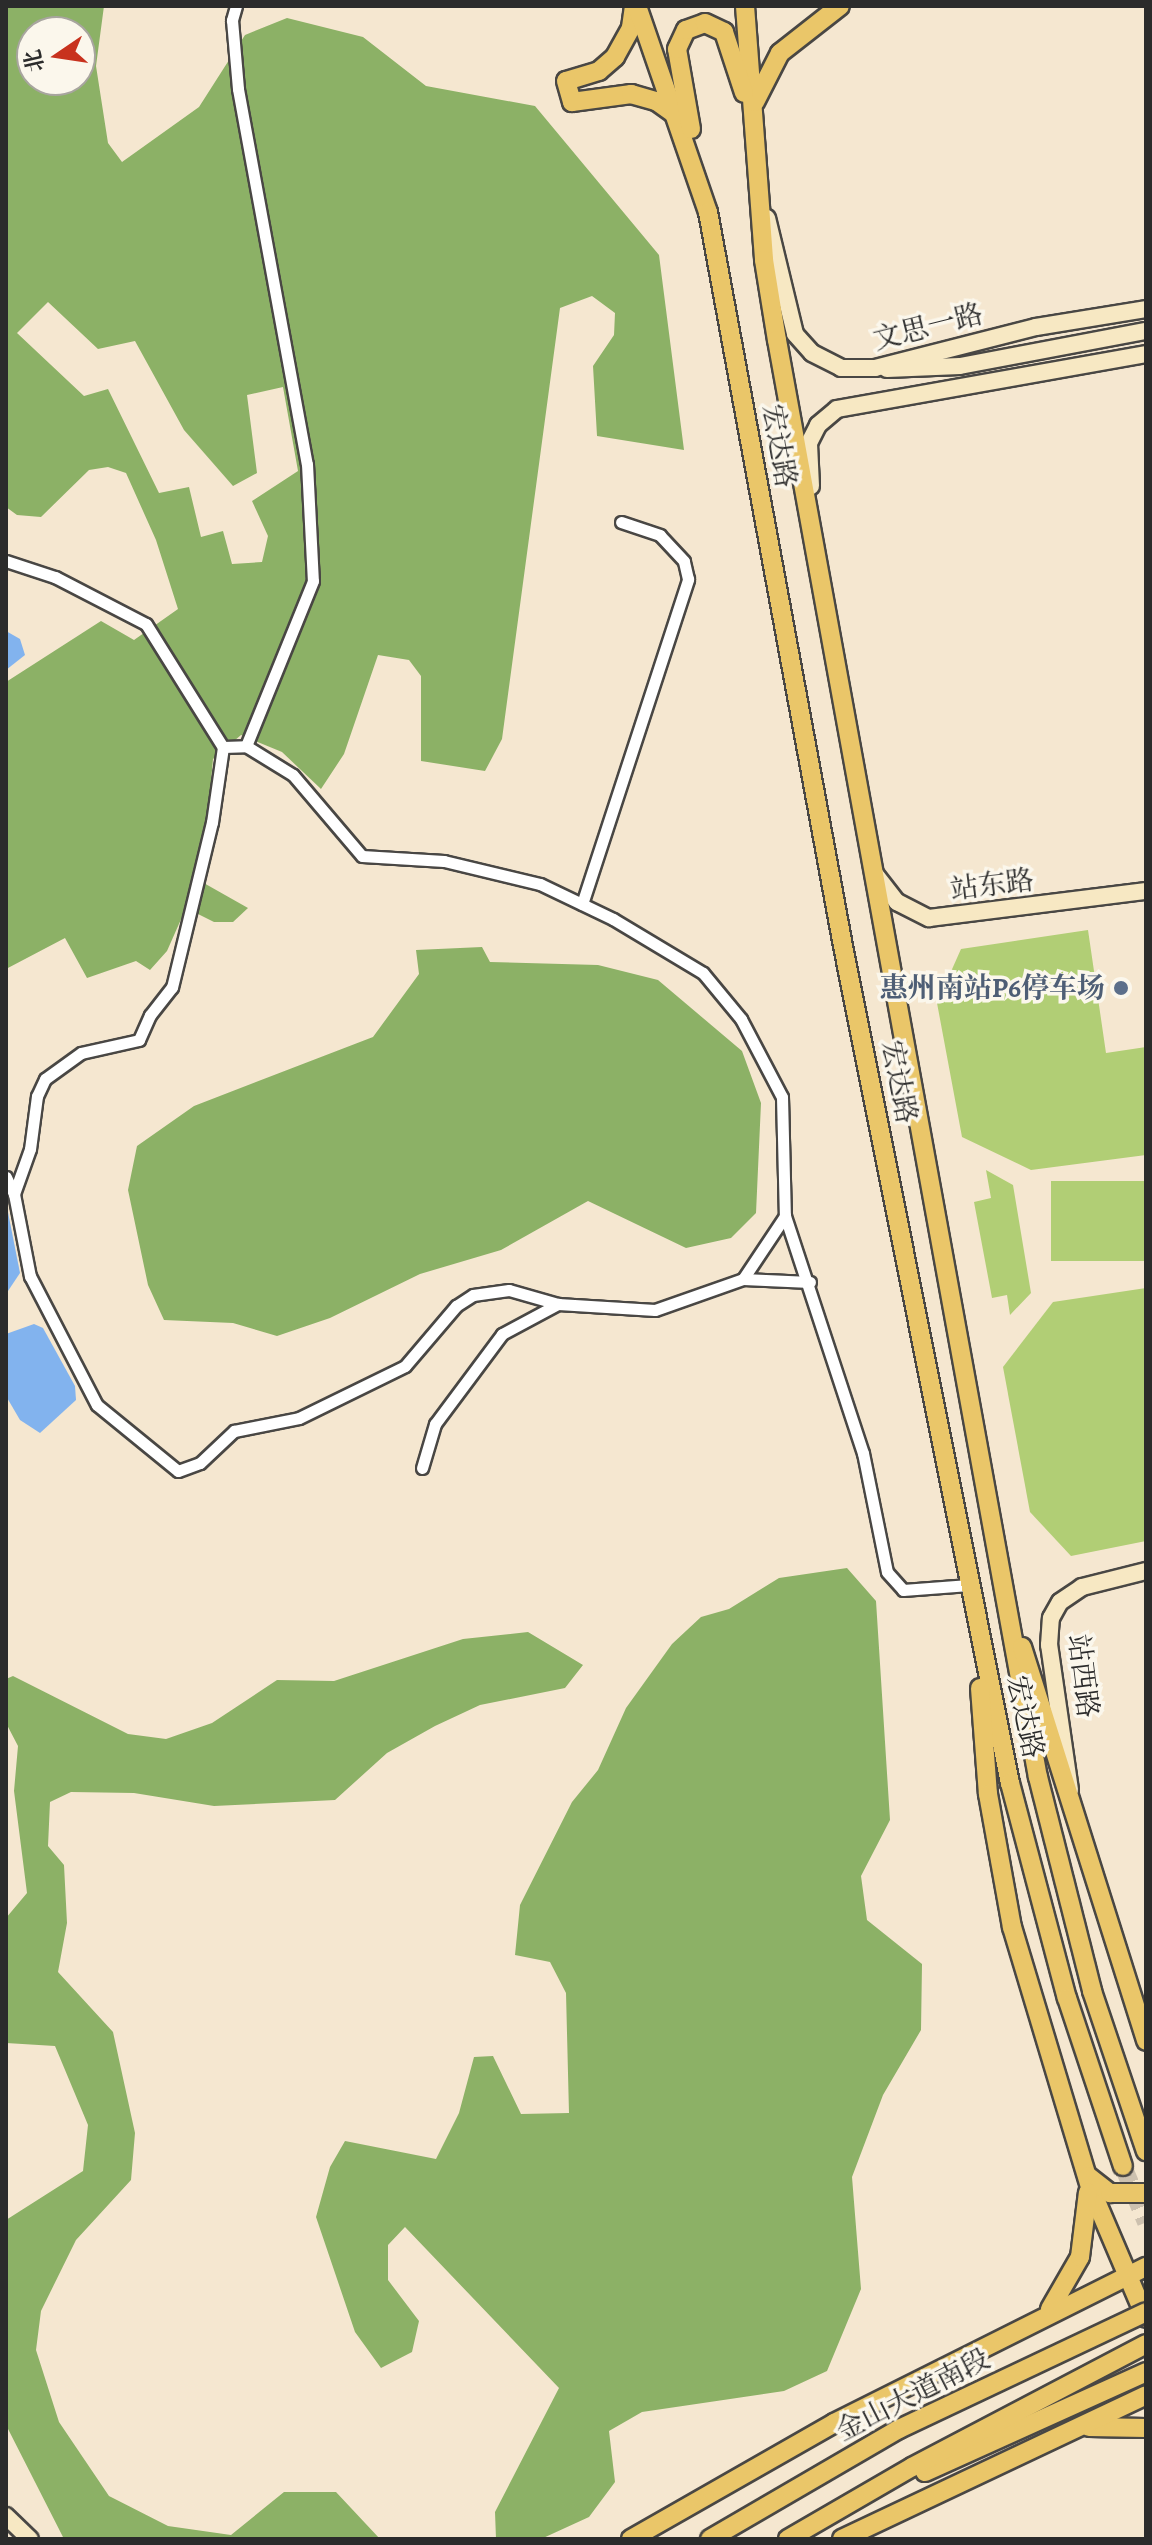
<!DOCTYPE html>
<meta charset="utf-8">
<style>
body{margin:0}
#map{position:relative;width:1152px;height:2545px;overflow:hidden;background:#f5e7d0;font-family:Alegreya,"Noto Serif SC",serif}
div>[style]{position:absolute}
.green>*{inset:0;background:#b1ce75;transform-origin:0 0}
.forest>*{inset:0;background:#8cb166}
.water>*{inset:0;background:#82b3ee}
.primary-tunnel>*{height:18px;margin-top:-9px;transform-origin:0;background:repeating-linear-gradient(90deg,#cdc1af 0 18px,transparent 0 27px)}
.roads{filter:drop-shadow(2px 0 #494744) drop-shadow(-2px 0 #494744) drop-shadow(0 2px #494744) drop-shadow(0 -2px #494744)}
.street>*{height:11px;margin:-5.5px;padding:0 5.5px;transform-origin:5.5px;border-radius:5.5px;background:#fff}
.secondary>*{height:16px;margin:-8px;padding:0 8px;transform-origin:8px;border-radius:8px;background:#f7e8c3}
.primary>*{height:18px;margin:-9px;padding:0 9px;transform-origin:9px;border-radius:9px;background:#eac669}
.bridges{filter:drop-shadow(2px 0 #494744) drop-shadow(-2px 0 #494744) drop-shadow(0 2px #494744) drop-shadow(0 -2px #494744)}
.primary-bridge>*{height:18px;margin:-9px;padding:0 9px;transform-origin:9px;border-radius:9px;background:#eac669}
.dots>*{width:22px;height:22px;translate:-50% -50%;box-sizing:border-box;border:4px solid #fbf7ec;border-radius:50%}
span{translate:-50% -50%;white-space:nowrap;text-align:center;line-height:1.15;-webkit-text-stroke:7px #fbf7ec;paint-order:stroke}
.street-label{font-size:28px;color:#2b2b2b}
.service-label{font-size:28px;color:#4e5e75;font-weight:700}
.right{translate:-100% -50%;text-align:right}
.frame{position:absolute;inset:0;border:8px solid #2b2b2b;pointer-events:none}
.north{position:absolute;left:16px;top:16px;width:80px;height:80px;box-sizing:border-box;background:#fbf7ec;border:2px solid #a8a59f;border-radius:50%;rotate:257deg;font-size:22px;font-weight:700;line-height:32px;text-align:center;color:#2b2b2b}
.north::after{content:'';display:block;margin:auto;width:28px;height:36px;background:#c8321e;clip-path:polygon(50% 0,100% 100%,50% 72%,0 100%)}
</style>
<div id="map">
<div class="green">
<i style="clip-path:polygon(1088px 930px,1106px 1053px,1146px 1047px,1146px 1155px,1031px 1170px,962px 1137px,937px 1003px,961px 949px)"></i>
<i style="clip-path:polygon(986px 1170px,1013px 1185px,1031px 1293px,1010px 1315px,1007px 1295px,992px 1298px,974px 1202px,991px 1198px)"></i>
<i style="left:1146px;top:1181px;width:80px;height:95px;rotate:90deg"></i>
<i style="clip-path:polygon(1146px 1288px,1146px 1541px,1071px 1556px,1030px 1512px,1003px 1367px,1053px 1302px)"></i>
</div>
<div class="forest">
<i style="clip-path:polygon(evenodd,6px 6px,104px 6px,96px 66px,108px 143px,122px 162px,199px 107px,245px 35px,287px 18px,363px 37px,426px 86px,535px 106px,659px 255px,684px 450px,597px 436px,593px 366px,614px 335px,615px 313px,592px 296px,560px 308px,502px 739px,485px 771px,421px 761px,421px 676px,409px 660px,378px 655px,344px 754px,321px 789px,282px 752px,241px 735px,213px 759px,202px 882px,248px 908px,233px 922px,214px 922px,186px 908px,167px 951px,150px 970px,136px 961px,87px 978px,65px 938px,6px 969px,6px 682px,101px 621px,134px 640px,178px 609px,156px 540px,126px 473px,108px 467px,89px 470px,41px 517px,17px 515px,6px 507px,6px 6px,32px 32px,80px 32px,80px 80px,32px 80px,32px 32px,6px 6px,48px 302px,98px 349px,135px 341px,184px 430px,233px 486px,257px 473px,247px 395px,283px 387px,298px 471px,252px 501px,268px 536px,262px 562px,232px 564px,223px 531px,201px 537px,189px 487px,159px 493px,108px 389px,84px 396px,17px 333px,48px 302px)"></i>
<i style="clip-path:polygon(482px 947px,490px 962px,598px 965px,658px 980px,742px 1051px,761px 1103px,756px 1213px,731px 1238px,686px 1248px,588px 1201px,501px 1250px,420px 1274px,330px 1318px,277px 1336px,233px 1323px,164px 1320px,148px 1285px,128px 1190px,137px 1146px,194px 1106px,373px 1037px,419px 974px,416px 950px)"></i>
<i style="clip-path:polygon(847px 1568px,876px 1601px,890px 1820px,861px 1876px,867px 1920px,922px 1964px,921px 2030px,883px 2095px,852px 2177px,861px 2289px,827px 2371px,784px 2391px,642px 2412px,609px 2431px,615px 2482px,589px 2517px,541px 2539px,496px 2539px,495px 2512px,559px 2388px,405px 2227px,388px 2245px,388px 2280px,419px 2321px,412px 2352px,381px 2368px,355px 2332px,316px 2217px,330px 2167px,345px 2141px,436px 2159px,459px 2113px,474px 2057px,493px 2056px,521px 2114px,569px 2113px,566px 1993px,550px 1962px,515px 1955px,520px 1905px,572px 1802px,598px 1770px,626px 1708px,672px 1644px,701px 1617px,729px 1609px,779px 1578px)"></i>
<i style="clip-path:polygon(528px 1632px,583px 1665px,565px 1688px,480px 1705px,435px 1726px,387px 1753px,335px 1800px,214px 1806px,134px 1793px,71px 1792px,50px 1802px,48px 1846px,64px 1865px,67px 1923px,58px 1972px,113px 2032px,135px 2133px,131px 2180px,76px 2240px,41px 2311px,36px 2350px,59px 2422px,109px 2496px,168px 2526px,231px 2535px,284px 2492px,336px 2492px,380px 2539px,64px 2539px,6px 2425px,6px 2220px,83px 2171px,88px 2125px,55px 2046px,6px 2043px,6px 1918px,27px 1893px,14px 1791px,18px 1746px,6px 1723px,6px 1679px,13px 1676px,128px 1734px,166px 1739px,212px 1723px,277px 1680px,334px 1681px,463px 1639px)"></i>
</div>
<div class="water">
<i style="clip-path:polygon(6px 631px,20px 639px,25px 655px,6px 670px)"></i>
<i style="clip-path:polygon(6px 1202px,20px 1273px,6px 1294px)"></i>
<i style="clip-path:polygon(34px 1324px,43px 1328px,75px 1386px,76px 1400px,40px 1433px,20px 1420px,6px 1396px,6px 1334px)"></i>
</div>
<div class="primary-tunnel">
<i style="left:1123px;top:2166px;width:61px;rotate:67.7deg"></i>
</div>
<div class="roads">
<div class="street">
<i style="left:236px;top:6px;width:15px;rotate:106deg"></i>
<i style="left:232px;top:20px;width:69px;rotate:85deg"></i>
<i style="left:238px;top:89px;width:381px;rotate:79.6deg"></i>
<i style="left:307px;top:464px;width:117px;rotate:87.1deg"></i>
<i style="left:313px;top:581px;width:178px;rotate:112.1deg"></i>
<i style="left:6px;top:561px;width:52px;rotate:18.1deg"></i>
<i style="left:55px;top:577px;width:102px;rotate:27.3deg"></i>
<i style="left:146px;top:624px;width:145px;rotate:58deg"></i>
<i style="left:223px;top:747px;width:76px;rotate:98.3deg"></i>
<i style="left:212px;top:822px;width:170px;rotate:103.6deg"></i>
<i style="left:172px;top:987px;width:36px;rotate:128deg"></i>
<i style="left:150px;top:1015px;width:27px;rotate:114deg"></i>
<i style="left:139px;top:1040px;width:59px;rotate:167.4deg"></i>
<i style="left:81px;top:1053px;width:44px;rotate:144.2deg"></i>
<i style="left:45px;top:1079px;width:19px;rotate:115deg"></i>
<i style="left:37px;top:1096px;width:53px;rotate:97.5deg"></i>
<i style="left:30px;top:1149px;width:48px;rotate:109.6deg"></i>
<i style="left:14px;top:1194px;width:84px;rotate:79deg"></i>
<i style="left:30px;top:1276px;width:145px;rotate:62.6deg"></i>
<i style="left:97px;top:1405px;width:104px;rotate:39.2deg"></i>
<i style="left:178px;top:1471px;width:23px;rotate:-20deg"></i>
<i style="left:200px;top:1463px;width:47px;rotate:-43.3deg"></i>
<i style="left:234px;top:1431px;width:66px;rotate:-11.3deg"></i>
<i style="left:299px;top:1418px;width:118px;rotate:-26.1deg"></i>
<i style="left:405px;top:1366px;width:79px;rotate:-49.6deg"></i>
<i style="left:456px;top:1306px;width:20px;rotate:-33deg"></i>
<i style="left:473px;top:1295px;width:36px;rotate:-8deg"></i>
<i style="left:509px;top:1290px;width:51px;rotate:15.9deg"></i>
<i style="left:223px;top:747px;width:23px;rotate:-2deg"></i>
<i style="left:246px;top:746px;width:55px;rotate:31.7deg"></i>
<i style="left:293px;top:775px;width:106px;rotate:49.6deg"></i>
<i style="left:362px;top:856px;width:82px;rotate:3.5deg"></i>
<i style="left:444px;top:861px;width:99px;rotate:13.5deg"></i>
<i style="left:540px;top:884px;width:81px;rotate:25.6deg"></i>
<i style="left:613px;top:919px;width:105px;rotate:31deg"></i>
<i style="left:703px;top:973px;width:60px;rotate:50.4deg"></i>
<i style="left:741px;top:1019px;width:88px;rotate:62.3deg"></i>
<i style="left:782px;top:1097px;width:119px;rotate:88.6deg"></i>
<i style="left:785px;top:1216px;width:250px;rotate:71.8deg"></i>
<i style="left:863px;top:1453px;width:121px;rotate:78.6deg"></i>
<i style="left:887px;top:1572px;width:24px;rotate:48deg"></i>
<i style="left:903px;top:1590px;width:66px;rotate:-4.3deg"></i>
<i style="left:582px;top:904px;width:342px;rotate:-71.9deg"></i>
<i style="left:688px;top:579px;width:18px;rotate:-103deg"></i>
<i style="left:684px;top:561px;width:35px;rotate:-133deg"></i>
<i style="left:660px;top:535px;width:41px;rotate:-161.6deg"></i>
<i style="left:6px;top:1177px;width:19px;rotate:65deg"></i>
<i style="left:743px;top:1279px;width:76px;rotate:-56.3deg"></i>
<i style="left:422px;top:1468px;width:46px;rotate:-73.5deg"></i>
<i style="left:435px;top:1424px;width:112px;rotate:-53.3deg"></i>
<i style="left:502px;top:1334px;width:64px;rotate:-28.2deg"></i>
<i style="left:558px;top:1304px;width:97px;rotate:3.5deg"></i>
<i style="left:655px;top:1310px;width:93px;rotate:-19.4deg"></i>
<i style="left:743px;top:1279px;width:67px;rotate:2.6deg"></i>
</div>
<div class="secondary">
<i style="left:767px;top:218px;width:119px;rotate:76.4deg"></i>
<i style="left:795px;top:334px;width:25px;rotate:48deg"></i>
<i style="left:812px;top:353px;width:33px;rotate:27deg"></i>
<i style="left:841px;top:368px;width:34px"></i>
<i style="left:875px;top:368px;width:166px;rotate:-14.3deg"></i>
<i style="left:1036px;top:327px;width:111px;rotate:-9.3deg"></i>
<i style="left:887px;top:369px;width:73px;rotate:-2.4deg"></i>
<i style="left:960px;top:366px;width:189px;rotate:-10.7deg"></i>
<i style="left:811px;top:486px;width:43px;rotate:-92.7deg"></i>
<i style="left:809px;top:443px;width:20px;rotate:-63deg"></i>
<i style="left:818px;top:425px;width:25px;rotate:-40deg"></i>
<i style="left:837px;top:409px;width:314px;rotate:-10.1deg"></i>
<i style="left:875px;top:874px;width:36px;rotate:52deg"></i>
<i style="left:897px;top:902px;width:36px;rotate:27deg"></i>
<i style="left:929px;top:918px;width:219px;rotate:-7.1deg"></i>
<i style="left:1070px;top:1790px;width:147px;rotate:-98.2deg"></i>
<i style="left:1049px;top:1645px;width:27px;rotate:-86deg"></i>
<i style="left:1051px;top:1618px;width:18px;rotate:-61deg"></i>
<i style="left:1060px;top:1602px;width:27px;rotate:-34deg"></i>
<i style="left:1082px;top:1587px;width:66px;rotate:-14deg"></i>
<i style="left:6px;top:2516px;width:33px;rotate:44deg"></i>
</div>
<div class="primary">
<i style="left:634px;top:6px;width:22px;rotate:98deg"></i>
<i style="left:631px;top:28px;width:33px;rotate:119deg"></i>
<i style="left:615px;top:57px;width:21px;rotate:139deg"></i>
<i style="left:599px;top:71px;width:34px;rotate:163deg"></i>
<i style="left:566px;top:81px;width:22px;rotate:74deg"></i>
<i style="left:572px;top:102px;width:60px;rotate:-7.7deg"></i>
<i style="left:631px;top:94px;width:26px;rotate:16deg"></i>
<i style="left:656px;top:101px;width:24px;rotate:35deg"></i>
<i style="left:637px;top:6px;width:218px;rotate:71deg"></i>
<i style="left:708px;top:212px;width:741px;rotate:79.58deg"></i>
<i style="left:842px;top:941px;width:859px;rotate:78.72deg"></i>
<i style="left:1010px;top:1783px;width:222px;rotate:75.2deg"></i>
<i style="left:1067px;top:1998px;width:177px;rotate:71.6deg"></i>
<i style="left:745px;top:6px;width:255px;rotate:85.7deg"></i>
<i style="left:764px;top:260px;width:81px;rotate:80.8deg"></i>
<i style="left:777px;top:340px;width:1461px;rotate:79.71deg"></i>
<i style="left:1038px;top:1777px;width:221px;rotate:75.8deg"></i>
<i style="left:1092px;top:1991px;width:169px;rotate:71.4deg"></i>
<i style="left:755px;top:102px;width:55px;rotate:-63deg"></i>
<i style="left:780px;top:53px;width:76px;rotate:-38.1deg"></i>
<i style="left:691px;top:129px;width:81px;rotate:-99.9deg"></i>
<i style="left:677px;top:49px;width:21px;rotate:-65deg"></i>
<i style="left:686px;top:30px;width:20px;rotate:-20deg"></i>
<i style="left:705px;top:23px;width:21px;rotate:25deg"></i>
<i style="left:724px;top:32px;width:64px;rotate:71.8deg"></i>
<i style="left:1022px;top:1647px;width:413px;rotate:72.5deg"></i>
<i style="left:980px;top:1688px;width:106px;rotate:85.7deg"></i>
<i style="left:988px;top:1794px;width:135px;rotate:79.8deg"></i>
<i style="left:1012px;top:1927px;width:271px;rotate:73.3deg"></i>
<i style="left:1090px;top:2187px;width:142px;rotate:66.9deg"></i>
<i style="left:1088px;top:2176px;width:28px;rotate:38deg"></i>
<i style="left:1110px;top:2193px;width:36px"></i>
<i style="left:1050px;top:2309px;width:60px;rotate:-60deg"></i>
<i style="left:1080px;top:2257px;width:65px;rotate:-83deg"></i>
<i style="left:1089px;top:2427px;width:57px;rotate:1deg"></i>
<i style="left:925px;top:2472px;width:243px;rotate:-24.3deg"></i>
<i style="left:631px;top:2539px;width:234px;rotate:-29.7deg"></i>
<i style="left:834px;top:2423px;width:349px;rotate:-26.6deg"></i>
<i style="left:788px;top:2539px;width:143px;rotate:-30.1deg"></i>
<i style="left:912px;top:2467px;width:264px;rotate:-27.7deg"></i>
<i style="left:842px;top:2539px;width:336px;rotate:-25.3deg"></i>
</div>
</div>
<div class="bridges">
<div class="primary-bridge">
<i style="left:710px;top:2539px;width:219px;rotate:-30.2deg"></i>
<i style="left:899px;top:2429px;width:273px;rotate:-25.3deg"></i>
</div>
</div>
<div class="dots">
<i style="left:1121px;top:988px;background:#5c6f8a"></i>
</div>
<div class="street-label">
<span style="left:928px;top:327px;rotate:-14deg">文思一路</span>
<span style="left:779px;top:446px;rotate:80deg">宏达路</span>
<span style="left:992px;top:885px;rotate:-7deg">站东路</span>
<span style="left:899px;top:1082px;rotate:79deg">宏达路</span>
<span style="left:1083px;top:1676px;rotate:83deg">站西路</span>
<span style="left:1025px;top:1717px;rotate:78deg">宏达路</span>
<span style="left:913px;top:2395px;rotate:-27deg">金山大道南段</span>
</div>
<div class="service-label">
<span class="right" style="left:1105px;top:988px">惠州南站P6停车场</span>
</div>
<div class="frame"></div>
<div class="north">北</div>
</div>
